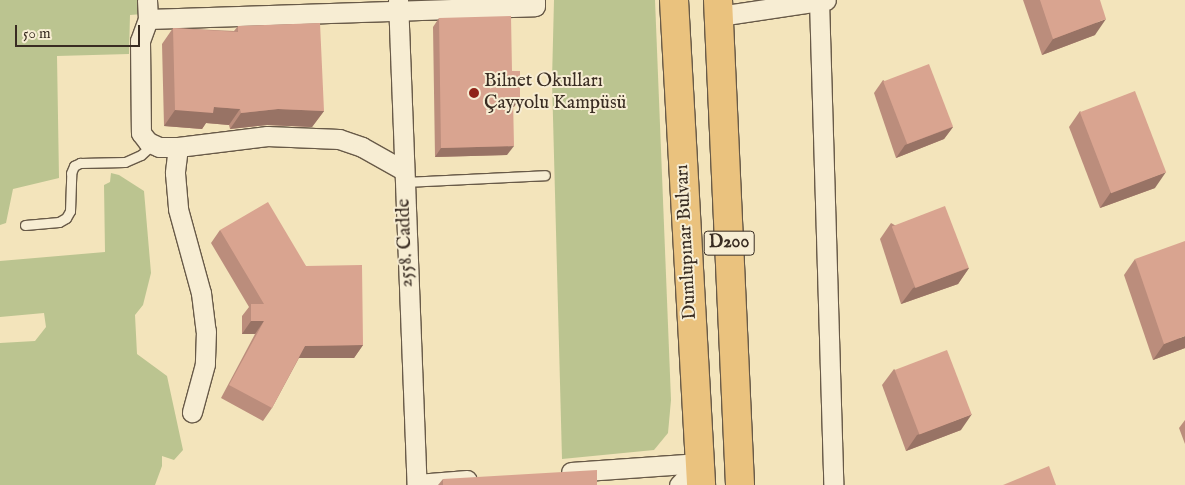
<!DOCTYPE html>
<meta charset="utf-8">
<style>
body{margin:0}
#map{position:relative;width:1185px;height:485px;overflow:hidden;background:#f3e4bb;font-family:"IM FELL English",serif}
div>[style]{position:absolute}
.green>*{inset:0;background:#bbc490}
.roads{filter:drop-shadow(1px 0 #685a48) drop-shadow(-1px 0 #685a48) drop-shadow(0 1px #685a48) drop-shadow(0 -1px #685a48)}
.service>*{height:9px;margin:-4.5px;padding:0 4.5px;transform-origin:4.5px;border-radius:4.5px;background:#f7edd3}
.minor>*{height:19px;margin:-9.5px;padding:0 9.5px;transform-origin:9.5px;border-radius:9.5px;background:#f7edd3}
.trunk>*{height:28px;margin:-14px;padding:0 14px;transform-origin:14px;border-radius:14px;background:#eac27e}
.wall>*{inset:0;background:#bb8d7c}
.shaded-wall>*{inset:0;background:#987365}
.building>*{inset:0;background:#d9a490;transform-origin:0 0}
.dots>*{width:14px;height:14px;translate:-50% -50%;box-sizing:border-box;border:2px solid #f7edd3;border-radius:50%}
span{translate:-50% -50%;white-space:nowrap;text-align:center;line-height:1.15;-webkit-text-stroke:4px #f7edd3;paint-order:stroke}
.shield-label span{padding:1px 4px;background:#f7edd3;border:1px solid;border-radius:4px;-webkit-text-stroke-width:0}
.shield-label{font-size:18px;color:#392c22;font-weight:700}
.poi-label{font-size:19px;color:#392c22}
.left{translate:0 -50%;text-align:left}
.street-label{font-size:19px;color:#392c22}
.scale{position:absolute;left:15px;top:25px;width:125px;height:22px;box-sizing:border-box;border:2px solid #392c22;border-top:0;padding-left:6px;font-size:15px;line-height:18px;white-space:nowrap;color:#392c22;-webkit-text-stroke:4px #f7edd3;paint-order:stroke}
</style>
<div id="map">
<div class="green">
<i style="clip-path:polygon(0 0,142px 0,143px 14px,130px 15px,129px 54px,57px 56px,59px 178px,13px 189px,6px 223px,0 225px)"></i>
<i style="clip-path:polygon(554px 0,655px 0,671px 400px,668px 433px,654px 450px,562px 459px,552px 80px)"></i>
<i style="clip-path:polygon(111px 173px,119px 175px,144px 191px,151px 273px,143px 305px,135px 315px,137px 354px,167px 376px,183px 450px,174px 460px,162px 456px,162px 466px,155px 485px,0 485px,0 343px,35px 341px,46px 327px,44px 313px,0 317px,0 261px,105px 252px,104px 185px,110px 182px)"></i>
</div>
<div class="roads">
<div class="service">
<i style="left:404px;top:182px;width:141px;rotate:-2.8deg"></i>
<i style="left:25px;top:225px;width:34px;rotate:-5deg"></i>
<i style="left:59px;top:222px;width:8px;rotate:-30deg"></i>
<i style="left:66px;top:218px;width:8px;rotate:-60deg"></i>
<i style="left:70px;top:211px;width:38px;rotate:-88deg"></i>
<i style="left:71px;top:173px;width:8px;rotate:-67deg"></i>
<i style="left:74px;top:166px;width:7px;rotate:-27deg"></i>
<i style="left:80px;top:163px;width:45px;rotate:-1.3deg"></i>
<i style="left:125px;top:162px;width:17px;rotate:-24deg"></i>
<i style="left:141px;top:155px;width:16px;rotate:-43deg"></i>
</div>
<div class="minor">
<i style="left:147px;top:0;width:19px;rotate:87deg"></i>
<i style="left:148px;top:19px;width:23px;rotate:110deg"></i>
<i style="left:140px;top:41px;width:92px;rotate:89.4deg"></i>
<i style="left:141px;top:133px;width:11px;rotate:52deg"></i>
<i style="left:148px;top:142px;width:12px;rotate:24deg"></i>
<i style="left:159px;top:147px;width:19px"></i>
<i style="left:178px;top:147px;width:90px;rotate:-7deg"></i>
<i style="left:267px;top:136px;width:72px;rotate:2.4deg"></i>
<i style="left:339px;top:139px;width:24px;rotate:19deg"></i>
<i style="left:362px;top:147px;width:47px;rotate:29.3deg"></i>
<i style="left:398px;top:0;width:485px;rotate:87.8deg"></i>
<i style="left:819px;top:0;width:485px;rotate:88.3deg"></i>
<i style="left:719px;top:16px;width:108px;rotate:-8.5deg"></i>
<i style="left:148px;top:19px;width:387px;rotate:-1.9deg"></i>
<i style="left:535px;top:6px;width:6px;rotate:-90deg"></i>
<i style="left:178px;top:147px;width:26px;rotate:97deg"></i>
<i style="left:175px;top:173px;width:36px;rotate:85deg"></i>
<i style="left:178px;top:209px;width:87px;rotate:74.7deg"></i>
<i style="left:201px;top:293px;width:38px;rotate:83deg"></i>
<i style="left:206px;top:331px;width:33px;rotate:92deg"></i>
<i style="left:205px;top:364px;width:50px;rotate:105.2deg"></i>
<i style="left:571px;top:472px;width:129px;rotate:-4deg"></i>
<i style="left:417px;top:484px;width:50px;rotate:-4.6deg"></i>
<i style="left:679px;top:485px;width:30px;rotate:-46deg"></i>
</div>
<div class="trunk">
<i style="left:674px;top:0;width:486px;rotate:86.8deg"></i>
<i style="left:718px;top:0;width:485px;rotate:87.4deg"></i>
</div>
</div>
<div class="wall">
<i style="clip-path:polygon(1023px 0,1100px 0,1095px 35px,1042px 55px)"></i>
<i style="clip-path:polygon(439px 18px,512px 71px,514px 107px,513px 107px,507px 155px,435px 157px,433px 27px)"></i>
<i style="clip-path:polygon(238px 26px,324px 111px,312px 127px,267px 125px,230px 129px,229px 125px,206px 123px,202px 129px,164px 126px,162px 44px,173px 28px,234px 31px)"></i>
<i style="clip-path:polygon(883px 80px,953px 127px,944px 139px,896px 158px,874px 93px)"></i>
<i style="clip-path:polygon(1080px 111px,1155px 188px,1100px 208px,1069px 127px)"></i>
<i style="clip-path:polygon(891px 223px,969px 268px,958px 284px,901px 304px,880px 239px)"></i>
<i style="clip-path:polygon(220px 230px,306px 266px,363px 345px,354px 358px,299px 358px,272px 408px,263px 421px,221px 398px,255px 334px,242px 334px,242px 316px,249px 307px,211px 243px)"></i>
<i style="clip-path:polygon(1135px 259px,1185px 348px,1153px 360px,1124px 275px)"></i>
<i style="clip-path:polygon(894px 369px,961px 430px,906px 451px,882px 385px)"></i>
<i style="clip-path:polygon(1185px 420px,1185px 444px,1179px 428px)"></i>
<i style="clip-path:polygon(443px 479px,597px 485px,438px 485px)"></i>
</div>
<div class="shaded-wall">
<i style="clip-path:polygon(1106px 19px,1095px 35px,1042px 55px,1053px 39px)"></i>
<i style="clip-path:polygon(513px 98px,520px 98px,514px 107px,506px 107px)"></i>
<i style="clip-path:polygon(214px 107px,240px 109px,229px 125px,206px 123px,202px 129px,164px 126px,175px 110px)"></i>
<i style="clip-path:polygon(278px 109px,324px 111px,312px 127px,267px 125px,230px 129px,241px 113px)"></i>
<i style="clip-path:polygon(953px 127px,944px 139px,896px 158px,905px 145px)"></i>
<i style="clip-path:polygon(514px 146px,507px 155px,435px 157px,441px 148px)"></i>
<i style="clip-path:polygon(1166px 172px,1155px 188px,1100px 208px,1111px 192px)"></i>
<i style="clip-path:polygon(969px 268px,958px 284px,901px 304px,913px 288px)"></i>
<i style="clip-path:polygon(251px 321px,264px 321px,255px 334px,242px 334px)"></i>
<i style="clip-path:polygon(1185px 336px,1185px 348px,1153px 360px,1164px 344px)"></i>
<i style="clip-path:polygon(363px 345px,354px 358px,297px 358px,305px 346px)"></i>
<i style="clip-path:polygon(972px 414px,961px 430px,906px 451px,917px 435px)"></i>
</div>
<div class="building">
<i style="clip-path:polygon(1040px 0,1100px 0,1106px 19px,1053px 39px)"></i>
<i style="clip-path:polygon(511px 16px,512px 71px,520px 71px,520px 98px,513px 98px,514px 146px,441px 148px,439px 18px)"></i>
<i style="clip-path:polygon(320px 23px,324px 111px,278px 109px,241px 113px,240px 109px,214px 107px,213px 113px,175px 110px,173px 28px,238px 32px,238px 26px)"></i>
<i style="left:929px;top:64px;width:67px;height:49px;rotate:69deg"></i>
<i style="left:1135px;top:91px;width:87px;height:59px;rotate:69deg"></i>
<i style="clip-path:polygon(268px 202px,306px 266px,362px 265px,363px 345px,305px 346px,272px 408px,229px 385px,264px 321px,251px 321px,251px 304px,264px 304px,220px 230px)"></i>
<i style="left:945px;top:206px;width:66px;height:57px;rotate:69deg"></i>
<i style="clip-path:polygon(1185px 241px,1185px 336px,1164px 344px,1135px 259px)"></i>
<i style="left:947px;top:350px;width:69px;height:56px;rotate:69deg"></i>
<i style="clip-path:polygon(1049px 466px,1056px 485px,1003px 485px)"></i>
<i style="clip-path:polygon(597px 470px,597px 485px,443px 485px,443px 479px)"></i>
</div>
<div class="dots">
<i style="left:474px;top:93px;background:#8f2418"></i>
</div>
<div class="shield-label">
<span style="left:729px;top:243px">D200</span>
</div>
<div class="poi-label">
<span class="left" style="left:484px;top:93px">Bilnet Okulları<br>Çayyolu Kampüsü</span>
</div>
<div class="street-label">
<span style="left:687px;top:242px;rotate:-93deg">Dumlupınar Bulvarı</span>
<span style="left:406px;top:243px;rotate:-92deg">2558. Cadde</span>
</div>
<div class="scale">50 m</div>
</div>
